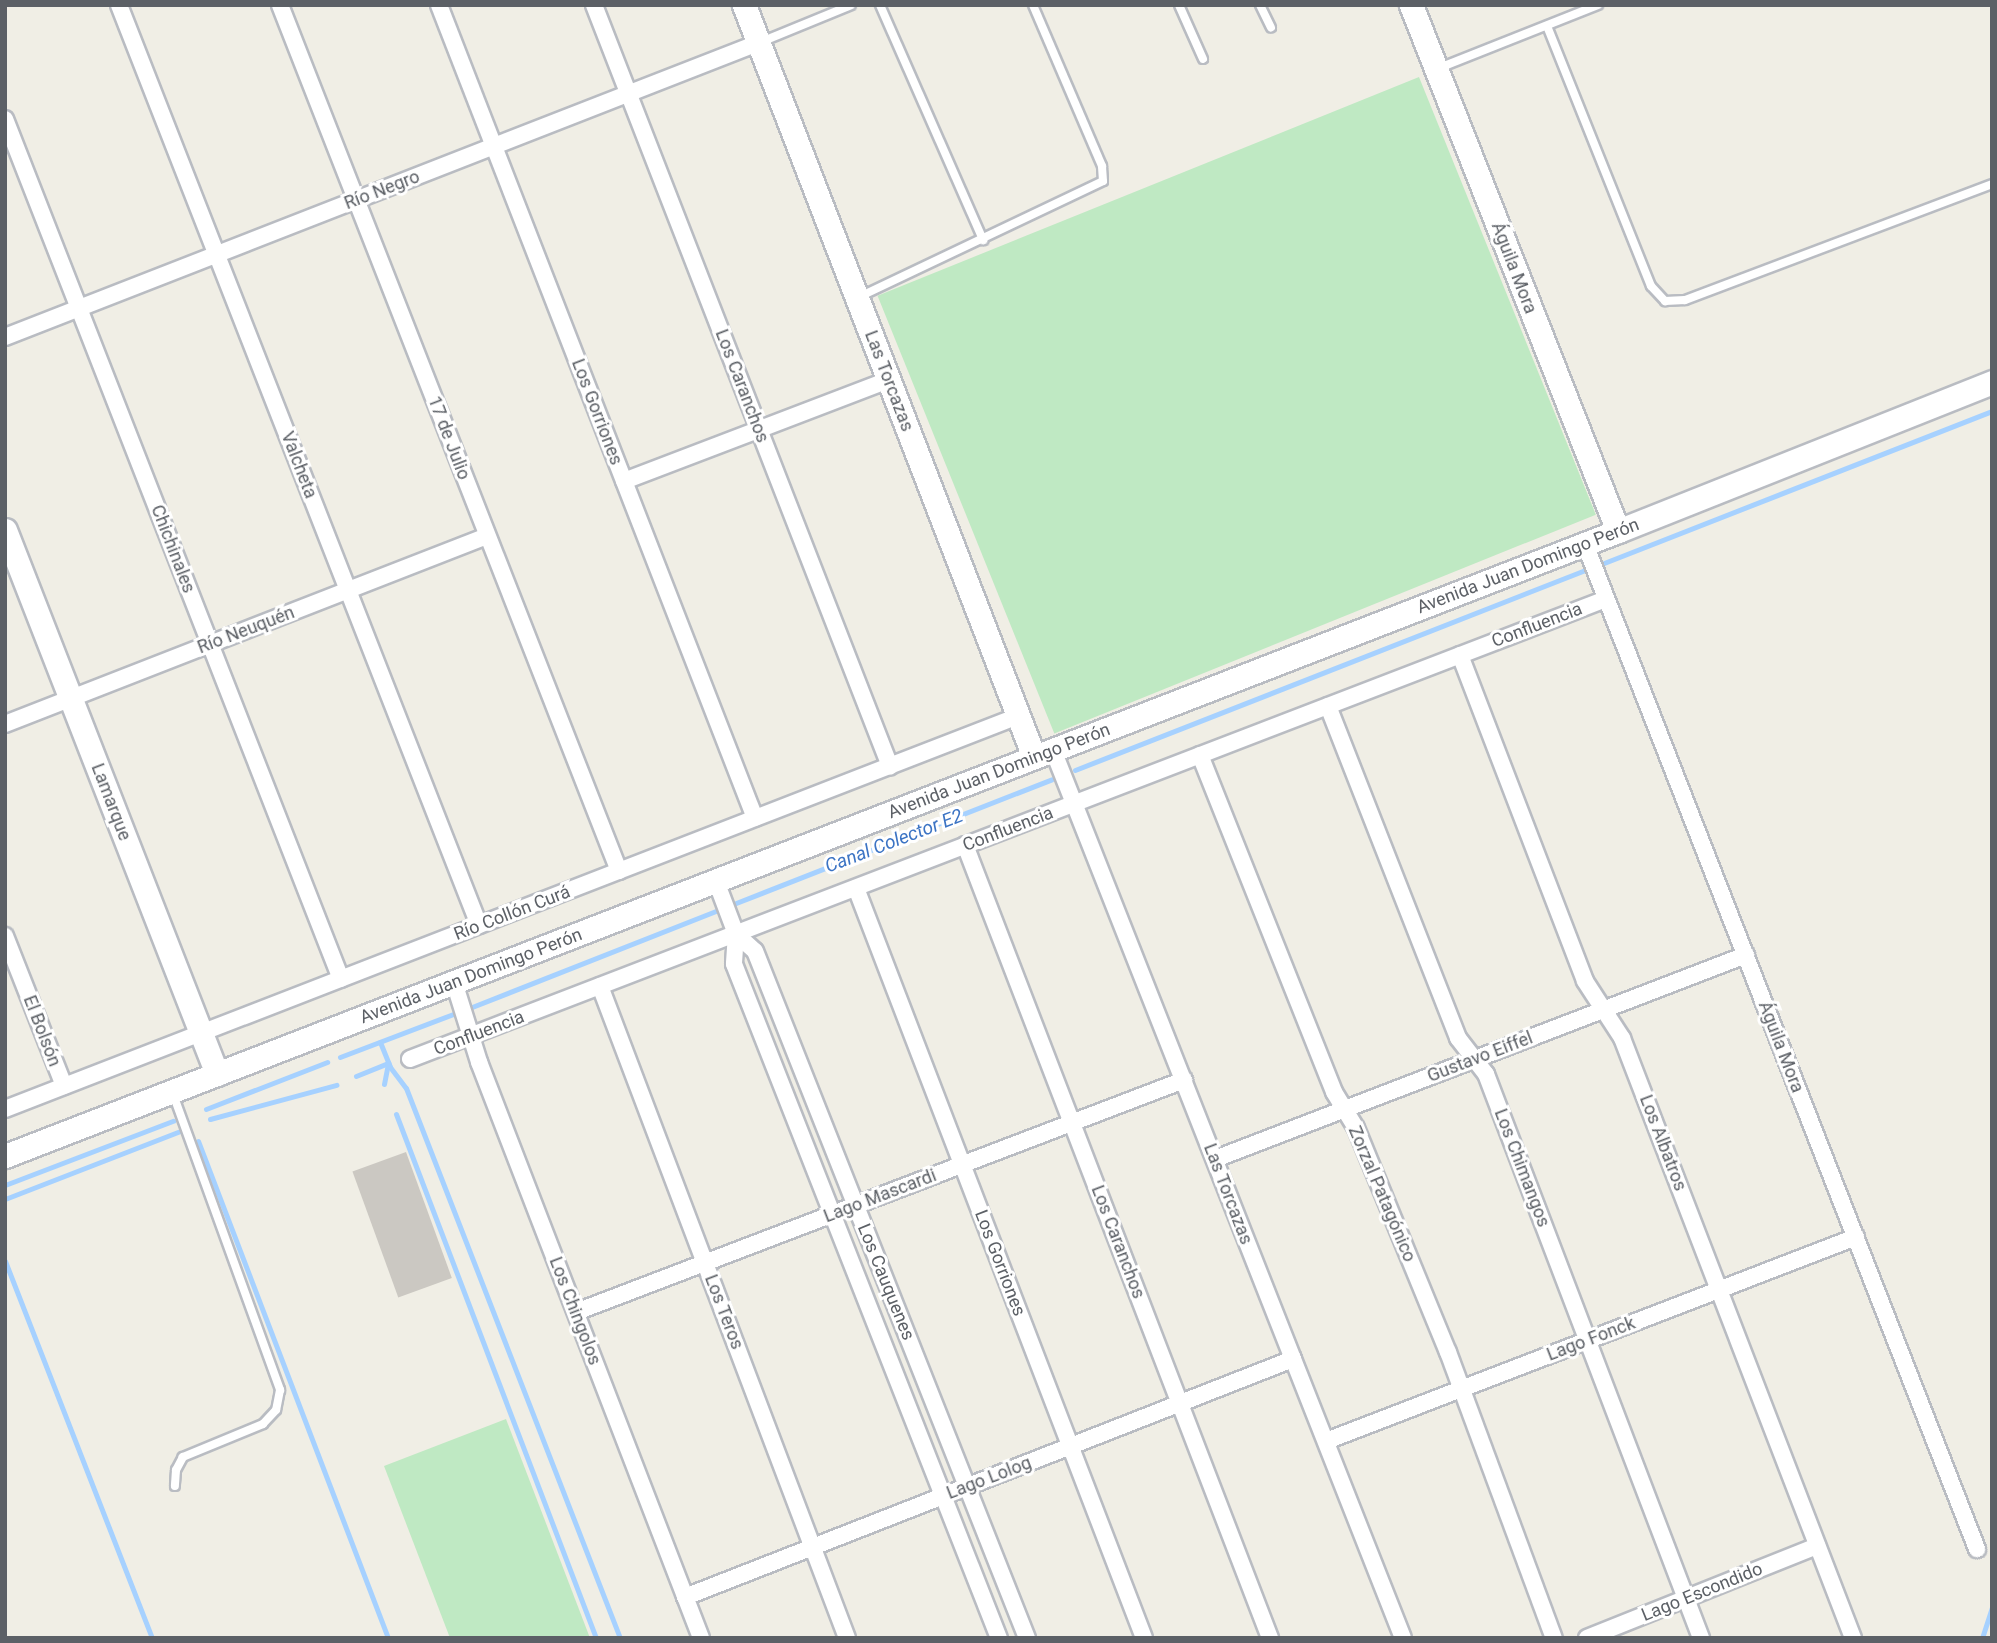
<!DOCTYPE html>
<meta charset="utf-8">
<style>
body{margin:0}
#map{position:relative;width:1997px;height:1643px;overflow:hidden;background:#f0eee5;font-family:Roboto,sans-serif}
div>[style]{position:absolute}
.green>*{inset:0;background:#bfe9c3;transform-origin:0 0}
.stream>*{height:5px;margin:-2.5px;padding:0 2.5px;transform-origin:2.5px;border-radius:2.5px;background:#a6d1ff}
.building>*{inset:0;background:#cbc8c2;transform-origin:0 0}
.roads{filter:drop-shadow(2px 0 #b9bcc2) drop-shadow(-2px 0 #b9bcc2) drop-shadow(0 2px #b9bcc2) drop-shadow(0 -2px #b9bcc2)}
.lane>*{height:8px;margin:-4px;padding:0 4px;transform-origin:4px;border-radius:4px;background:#fff}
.street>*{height:16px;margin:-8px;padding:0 8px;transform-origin:8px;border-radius:8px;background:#fff}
.secondary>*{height:23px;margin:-11.5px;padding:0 11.5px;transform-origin:11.5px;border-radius:11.5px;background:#fff}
span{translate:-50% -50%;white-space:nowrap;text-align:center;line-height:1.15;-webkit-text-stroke:6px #fff;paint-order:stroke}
.street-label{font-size:18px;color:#5c6066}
.water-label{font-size:19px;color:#3c74c4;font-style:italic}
.frame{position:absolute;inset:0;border:7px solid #5c6066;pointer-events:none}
</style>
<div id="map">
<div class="green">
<i style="left:1419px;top:77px;width:472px;height:584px;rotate:68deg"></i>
<i style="clip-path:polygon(506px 1419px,590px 1638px,450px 1638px,384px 1466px)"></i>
</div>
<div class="stream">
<i style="left:1604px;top:563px;width:417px;rotate:-21.4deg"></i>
<i style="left:1075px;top:770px;width:548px;rotate:-21.41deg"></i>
<i style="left:736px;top:903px;width:339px;rotate:-21.4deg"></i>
<i style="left:472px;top:1007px;width:262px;rotate:-21.5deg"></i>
<i style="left:380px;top:1042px;width:27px;rotate:68deg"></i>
<i style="left:390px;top:1067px;width:26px;rotate:53deg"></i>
<i style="left:406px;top:1088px;width:590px;rotate:68.74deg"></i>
<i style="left:340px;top:1057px;width:124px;rotate:-20.8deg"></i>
<i style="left:356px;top:1076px;width:35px;rotate:-22deg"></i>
<i style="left:384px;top:1084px;width:21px;rotate:-79deg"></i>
<i style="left:206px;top:1109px;width:130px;rotate:-21.2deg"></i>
<i style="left:396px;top:1114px;width:561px;rotate:69.11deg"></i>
<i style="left:210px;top:1119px;width:131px;rotate:-15.1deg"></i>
<i style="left:198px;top:1141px;width:532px;rotate:69.08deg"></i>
<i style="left:5px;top:1185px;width:180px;rotate:-20.9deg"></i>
<i style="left:5px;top:1199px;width:186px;rotate:-21.2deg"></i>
<i style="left:5px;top:1261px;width:405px;rotate:68.7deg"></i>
<i style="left:1982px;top:1638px;width:33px;rotate:-72deg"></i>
</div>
<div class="building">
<i style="left:406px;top:1152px;width:134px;height:57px;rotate:70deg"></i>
</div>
<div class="roads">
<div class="lane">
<i style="left:880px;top:5px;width:257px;rotate:66.3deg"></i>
<i style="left:1179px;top:5px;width:59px;rotate:66deg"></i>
<i style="left:1260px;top:5px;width:25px;rotate:64deg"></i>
<i style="left:1547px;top:26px;width:280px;rotate:68.2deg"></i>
<i style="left:1651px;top:286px;width:21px;rotate:47deg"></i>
<i style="left:1665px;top:301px;width:20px;rotate:-3deg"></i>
<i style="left:1685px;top:300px;width:328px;rotate:-20.7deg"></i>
<i style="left:761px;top:42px;width:97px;rotate:-22.3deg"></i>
<i style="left:1439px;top:68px;width:171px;rotate:-21.6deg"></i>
<i style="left:859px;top:297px;width:270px;rotate:-25.4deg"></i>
<i style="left:1103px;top:181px;width:15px;rotate:-94deg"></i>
<i style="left:1102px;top:166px;width:175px;rotate:-113.2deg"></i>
<i style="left:173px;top:1094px;width:315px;rotate:70.1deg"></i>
<i style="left:280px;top:1390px;width:20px;rotate:101deg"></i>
<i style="left:276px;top:1410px;width:19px;rotate:133deg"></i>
<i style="left:263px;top:1424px;width:87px;rotate:157.6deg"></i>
<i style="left:183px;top:1457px;width:15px;rotate:118deg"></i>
<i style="left:176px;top:1470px;width:16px;rotate:94deg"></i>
</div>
<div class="street">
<i style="left:119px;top:5px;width:988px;rotate:68.63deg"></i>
<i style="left:280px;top:5px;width:930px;rotate:68.62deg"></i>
<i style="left:439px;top:5px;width:872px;rotate:68.76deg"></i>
<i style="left:594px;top:5px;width:817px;rotate:68.75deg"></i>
<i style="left:5px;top:119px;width:923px;rotate:68.66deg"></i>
<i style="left:5px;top:337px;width:808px;rotate:-21.33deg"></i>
<i style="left:624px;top:481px;width:283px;rotate:-20.9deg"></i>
<i style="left:1585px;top:544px;width:1079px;rotate:68.69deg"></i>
<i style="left:1460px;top:655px;width:349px;rotate:69deg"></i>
<i style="left:1585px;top:981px;width:68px;rotate:57deg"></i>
<i style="left:1622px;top:1038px;width:643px;rotate:68.94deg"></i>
<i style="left:1328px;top:706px;width:357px;rotate:68.6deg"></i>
<i style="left:1458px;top:1038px;width:46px;rotate:52.1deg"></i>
<i style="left:1486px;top:1074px;width:604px;rotate:69.13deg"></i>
<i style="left:5px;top:724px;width:517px;rotate:-21.31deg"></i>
<i style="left:1053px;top:750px;width:954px;rotate:68.49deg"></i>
<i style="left:1200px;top:755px;width:363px;rotate:68.3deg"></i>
<i style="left:1334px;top:1092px;width:42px;rotate:58.6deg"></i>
<i style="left:1356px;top:1128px;width:242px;rotate:67.7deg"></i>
<i style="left:1448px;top:1352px;width:305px;rotate:69.7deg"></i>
<i style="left:965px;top:845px;width:850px;rotate:68.96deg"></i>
<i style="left:716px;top:881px;width:57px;rotate:69.3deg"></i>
<i style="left:736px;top:934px;width:25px;rotate:42deg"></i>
<i style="left:755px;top:951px;width:739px;rotate:68.4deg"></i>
<i style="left:856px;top:888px;width:803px;rotate:68.99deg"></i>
<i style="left:736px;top:934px;width:30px;rotate:94deg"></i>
<i style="left:734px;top:964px;width:724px;rotate:68.54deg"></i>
<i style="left:5px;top:936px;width:161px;rotate:68.5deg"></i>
<i style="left:454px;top:982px;width:84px;rotate:72.6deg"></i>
<i style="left:479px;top:1062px;width:617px;rotate:68.92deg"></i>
<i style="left:600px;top:986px;width:697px;rotate:69.25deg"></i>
<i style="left:410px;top:1059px;width:1281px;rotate:-21.04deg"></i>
<i style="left:5px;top:1109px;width:1087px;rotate:-21.2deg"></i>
<i style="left:1215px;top:1159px;width:569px;rotate:-21.02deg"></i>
<i style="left:576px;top:1312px;width:651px;rotate:-20.89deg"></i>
<i style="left:1326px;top:1441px;width:568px;rotate:-21.05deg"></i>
<i style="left:685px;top:1597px;width:653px;rotate:-21.38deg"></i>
<i style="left:1587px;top:1638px;width:248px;rotate:-21.8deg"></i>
</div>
<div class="secondary">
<i style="left:744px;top:5px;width:806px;rotate:68.91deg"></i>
<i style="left:1411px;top:5px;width:565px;rotate:68.52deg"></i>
<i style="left:5px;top:530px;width:584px;rotate:68.71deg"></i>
<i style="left:5px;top:1156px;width:1730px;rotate:-21.18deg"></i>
<i style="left:1618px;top:531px;width:403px;rotate:-21.7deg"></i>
</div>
</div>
<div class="street-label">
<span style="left:382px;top:190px;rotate:-21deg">Río Negro</span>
<span style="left:1514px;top:268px;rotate:69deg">Águila Mora</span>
<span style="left:889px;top:381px;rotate:69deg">Las Torcazas</span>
<span style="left:742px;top:386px;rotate:69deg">Los Caranchos</span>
<span style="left:597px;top:412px;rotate:69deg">Los Gorriones</span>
<span style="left:449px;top:438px;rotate:69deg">17 de Julio</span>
<span style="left:299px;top:465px;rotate:69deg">Valcheta</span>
<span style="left:173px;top:549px;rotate:69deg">Chichinales</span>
<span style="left:1528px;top:566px;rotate:-21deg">Avenida Juan Domingo Perón</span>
<span style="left:1537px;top:625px;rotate:-21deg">Confluencia</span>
<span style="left:246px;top:630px;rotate:-21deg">Río Neuquén</span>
<span style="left:999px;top:771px;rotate:-21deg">Avenida Juan Domingo Perón</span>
<span style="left:111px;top:802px;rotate:69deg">Lamarque</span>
<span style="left:1008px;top:829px;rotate:-21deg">Confluencia</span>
<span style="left:512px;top:913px;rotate:-21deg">Río Collón Curá</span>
<span style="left:471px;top:976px;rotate:-21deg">Avenida Juan Domingo Perón</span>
<span style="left:42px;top:1031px;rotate:69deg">El Bolsón</span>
<span style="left:479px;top:1033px;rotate:-21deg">Confluencia</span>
<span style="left:1781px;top:1047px;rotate:69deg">Águila Mora</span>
<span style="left:1480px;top:1057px;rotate:-21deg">Gustavo Eiffel</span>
<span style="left:1663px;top:1143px;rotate:69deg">Los Albatros</span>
<span style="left:1522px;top:1168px;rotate:69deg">Los Chimangos</span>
<span style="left:1228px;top:1194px;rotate:69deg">Las Torcazas</span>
<span style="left:1382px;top:1194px;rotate:67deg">Zorzal Patagónico</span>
<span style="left:880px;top:1196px;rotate:-21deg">Lago Mascardi</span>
<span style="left:1118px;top:1242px;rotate:69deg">Los Caranchos</span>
<span style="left:1000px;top:1263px;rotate:69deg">Los Gorriones</span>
<span style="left:886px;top:1282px;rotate:68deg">Los Cauquenes</span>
<span style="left:575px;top:1311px;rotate:69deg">Los Chingolos</span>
<span style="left:724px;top:1312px;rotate:69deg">Los Teros</span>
<span style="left:1591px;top:1339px;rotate:-21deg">Lago Fonck</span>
<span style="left:989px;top:1478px;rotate:-21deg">Lago Lolog</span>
<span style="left:1702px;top:1592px;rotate:-22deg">Lago Escondido</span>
</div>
<div class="water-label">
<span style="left:894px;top:841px;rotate:-21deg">Canal Colector E2</span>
</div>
<div class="frame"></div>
</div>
